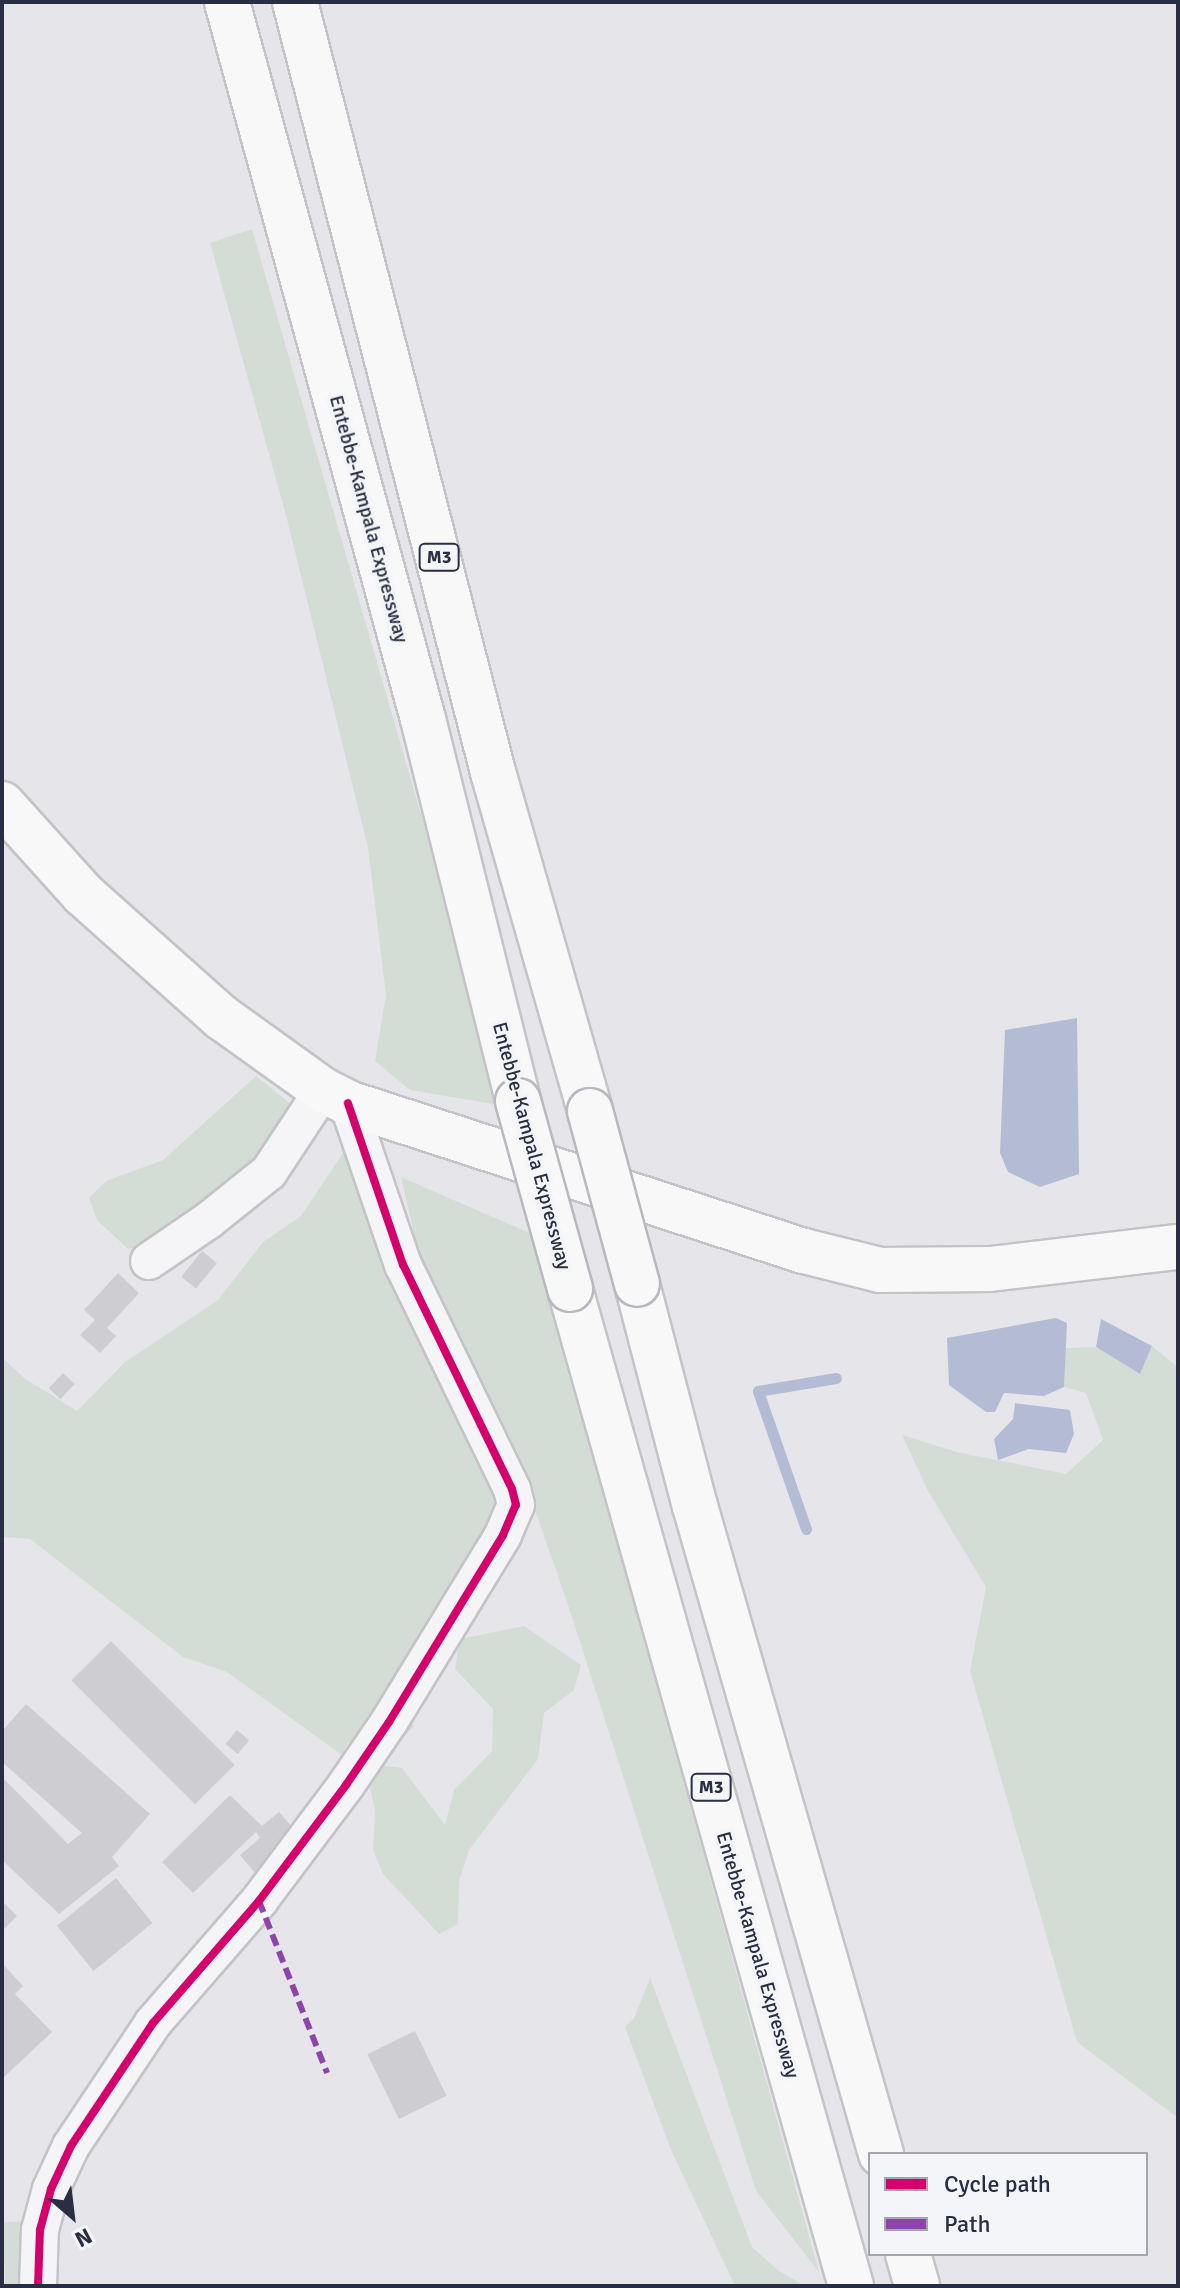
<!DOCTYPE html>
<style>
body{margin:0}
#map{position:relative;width:1180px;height:2288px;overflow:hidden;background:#e6e6ea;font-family:Signika,sans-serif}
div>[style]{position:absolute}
.green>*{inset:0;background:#d4ddd5;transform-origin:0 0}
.water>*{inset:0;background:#b4bcd5}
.stream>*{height:11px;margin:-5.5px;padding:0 5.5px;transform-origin:5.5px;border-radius:5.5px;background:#b4bcd5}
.building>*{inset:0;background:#cdcdd2;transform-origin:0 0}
.roads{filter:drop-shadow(2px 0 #c3c3c8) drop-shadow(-2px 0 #c3c3c8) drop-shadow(0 2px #c3c3c8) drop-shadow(0 -2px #c3c3c8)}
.minor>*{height:36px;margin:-18px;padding:0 18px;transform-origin:18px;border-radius:18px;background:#f5f5f7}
.major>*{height:44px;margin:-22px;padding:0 22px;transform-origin:22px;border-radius:22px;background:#f8f8f8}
.highway>*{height:44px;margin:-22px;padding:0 22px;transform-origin:22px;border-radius:22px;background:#f8f8f8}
.bridges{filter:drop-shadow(2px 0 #b8b9bf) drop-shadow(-2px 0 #b8b9bf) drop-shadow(0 2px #b8b9bf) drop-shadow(0 -2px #b8b9bf)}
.highway-bridge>*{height:44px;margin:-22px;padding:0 22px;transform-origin:22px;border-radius:22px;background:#f8f8f8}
.quiet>*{height:6px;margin-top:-3px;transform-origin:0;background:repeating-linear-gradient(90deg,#8e44ad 0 12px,transparent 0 18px)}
.cycleway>*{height:8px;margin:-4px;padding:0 4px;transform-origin:4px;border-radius:4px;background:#d6006c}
span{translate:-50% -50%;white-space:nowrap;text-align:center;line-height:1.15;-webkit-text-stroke:8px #f4f5f9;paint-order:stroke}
.shield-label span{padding:2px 6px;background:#f4f5f9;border:2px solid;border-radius:6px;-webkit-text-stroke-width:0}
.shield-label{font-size:18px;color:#2a2e45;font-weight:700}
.street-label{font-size:20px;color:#2a2e45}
.frame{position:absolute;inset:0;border:4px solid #2a2e45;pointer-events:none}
.legend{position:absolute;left:868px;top:2152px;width:280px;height:104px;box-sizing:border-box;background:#f4f5f9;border:2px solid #a3a5b1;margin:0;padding:10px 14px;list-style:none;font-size:24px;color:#2a2e45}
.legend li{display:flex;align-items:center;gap:16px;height:40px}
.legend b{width:40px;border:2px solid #a3a5b1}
.north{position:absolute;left:32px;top:2176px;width:80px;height:80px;-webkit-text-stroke:6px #f4f5f9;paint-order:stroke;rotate:152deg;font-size:22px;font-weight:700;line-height:32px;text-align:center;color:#2a2e45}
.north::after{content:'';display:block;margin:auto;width:28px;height:36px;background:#2a2e45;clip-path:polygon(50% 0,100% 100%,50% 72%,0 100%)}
</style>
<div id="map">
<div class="green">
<i style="clip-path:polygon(252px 229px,505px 1106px,410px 1090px,375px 1061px,386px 995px,368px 848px,286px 515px,210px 243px)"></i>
<i style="clip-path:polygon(256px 1076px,297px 1109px,255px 1160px,213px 1201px,141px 1245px,128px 1249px,97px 1220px,89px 1198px,106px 1181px,163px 1160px)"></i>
<i style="clip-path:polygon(345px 1150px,504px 1511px,416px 1640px,394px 1685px,414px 1727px,389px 1750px,348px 1742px,342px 1755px,227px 1672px,183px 1657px,30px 1539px,2px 1537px,2px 1357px,24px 1378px,77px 1411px,125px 1362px,218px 1300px,263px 1242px,301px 1216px)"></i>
<i style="clip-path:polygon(401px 1177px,532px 1234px,819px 2272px,756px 2191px,569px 1608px,510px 1438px,419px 1255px)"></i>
<i style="clip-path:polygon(1152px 1346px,1178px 1367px,1178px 2118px,1077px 2042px,970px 1671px,986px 1587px,928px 1491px,902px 1435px,957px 1452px,1066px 1474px,1103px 1440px,1086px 1393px,1064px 1387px,1065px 1348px,1096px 1347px,1140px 1374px)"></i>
<i style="clip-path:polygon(524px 1626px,581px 1665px,574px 1690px,544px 1713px,538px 1759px,469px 1850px,459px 1881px,458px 1924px,439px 1934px,383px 1874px,373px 1850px,375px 1810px,366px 1772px,383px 1766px,402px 1768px,445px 1825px,454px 1790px,492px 1751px,493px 1709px,455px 1669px,460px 1639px)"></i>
<i style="clip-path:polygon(650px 1978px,752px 2247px,779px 2271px,805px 2286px,735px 2286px,671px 2150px,625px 2027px,634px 2018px)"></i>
<i style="left:27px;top:2221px;width:65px;height:25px;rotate:87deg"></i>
</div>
<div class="water">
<i style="clip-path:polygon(1077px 1018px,1079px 1174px,1040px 1187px,1008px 1172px,1000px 1153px,1005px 1030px)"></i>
<i style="clip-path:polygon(1056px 1318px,1067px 1323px,1064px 1387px,1044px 1396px,1004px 1393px,995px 1412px,986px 1412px,949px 1385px,947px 1338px)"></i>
<i style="clip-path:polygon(1101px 1319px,1152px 1346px,1140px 1374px,1096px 1347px)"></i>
<i style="clip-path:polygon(1015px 1403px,1070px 1410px,1074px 1434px,1066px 1453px,1029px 1449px,998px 1460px,994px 1439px,1013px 1419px)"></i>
</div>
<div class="stream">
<i style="left:806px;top:1529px;width:146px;rotate:-109.2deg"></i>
<i style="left:758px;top:1391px;width:79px;rotate:-9.5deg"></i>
</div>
<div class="building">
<i style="left:202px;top:1251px;width:19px;height:33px;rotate:39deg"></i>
<i style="clip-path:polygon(118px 1273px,139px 1293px,107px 1328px,116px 1336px,100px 1353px,80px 1335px,95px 1320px,84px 1310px)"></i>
<i style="left:63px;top:1373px;width:16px;height:21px;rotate:43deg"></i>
<i style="left:111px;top:1641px;width:175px;height:56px;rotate:45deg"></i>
<i style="clip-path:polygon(26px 1704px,150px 1814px,112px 1857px,119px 1866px,59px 1914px,2px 1860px,2px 1777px,68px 1844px,82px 1833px,2px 1762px,2px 1731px)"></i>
<i style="left:237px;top:1730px;width:16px;height:18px;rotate:40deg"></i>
<i style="clip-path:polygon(230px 1795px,262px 1826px,279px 1812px,312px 1850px,264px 1884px,240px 1855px,260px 1838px,256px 1832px,193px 1893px,162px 1862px)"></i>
<i style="left:116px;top:1878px;width:58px;height:76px;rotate:51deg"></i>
<i style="clip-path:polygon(2px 1901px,17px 1916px,2px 1931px)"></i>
<i style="clip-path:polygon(2px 1963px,23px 1986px,15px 1994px,52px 2032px,2px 2079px)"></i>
<i style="left:415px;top:2031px;width:72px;height:53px;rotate:64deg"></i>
</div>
<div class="roads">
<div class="minor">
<i style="left:149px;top:1261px;width:73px;rotate:-34.3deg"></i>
<i style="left:209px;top:1220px;width:77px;rotate:-38.7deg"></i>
<i style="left:269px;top:1172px;width:98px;rotate:-56.6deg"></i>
<i style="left:38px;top:2286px;width:56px;rotate:-88deg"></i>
<i style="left:40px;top:2230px;width:42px;rotate:-75deg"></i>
<i style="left:51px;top:2189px;width:47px;rotate:-65.1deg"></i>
<i style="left:71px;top:2146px;width:148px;rotate:-56.3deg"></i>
<i style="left:153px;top:2023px;width:162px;rotate:-49deg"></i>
<i style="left:259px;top:1901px;width:145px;rotate:-53.1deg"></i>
<i style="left:346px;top:1785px;width:76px;rotate:-55.7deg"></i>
<i style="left:389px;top:1722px;width:219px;rotate:-58.6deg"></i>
<i style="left:503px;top:1535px;width:33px;rotate:-67deg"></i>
<i style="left:516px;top:1505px;width:16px;rotate:-104deg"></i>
<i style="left:512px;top:1489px;width:249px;rotate:-115.9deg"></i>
<i style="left:403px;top:1265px;width:171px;rotate:-108.8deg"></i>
</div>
<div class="major">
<i style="left:2px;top:804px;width:121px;rotate:48deg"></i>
<i style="left:83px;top:894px;width:185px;rotate:41.7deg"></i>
<i style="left:221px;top:1017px;width:125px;rotate:35.6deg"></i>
<i style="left:323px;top:1090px;width:28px;rotate:27deg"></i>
<i style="left:348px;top:1103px;width:479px;rotate:18deg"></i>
<i style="left:804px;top:1251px;width:78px;rotate:14deg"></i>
<i style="left:880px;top:1270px;width:110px;rotate:-0.5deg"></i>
<i style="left:990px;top:1269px;width:189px;rotate:-6.7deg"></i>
</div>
<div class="highway">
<i style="left:227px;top:2px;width:743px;rotate:74.71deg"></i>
<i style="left:423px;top:719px;width:394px;rotate:76deg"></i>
<i style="left:295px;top:2px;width:795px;rotate:75.58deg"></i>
<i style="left:493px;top:772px;width:353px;rotate:74deg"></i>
<i style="left:637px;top:1284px;width:229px;rotate:75.4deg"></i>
<i style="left:695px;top:1506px;width:674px;rotate:73.98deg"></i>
<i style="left:570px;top:1289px;width:1036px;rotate:74.26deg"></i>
<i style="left:908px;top:2254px;width:33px;rotate:74deg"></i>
</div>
</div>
<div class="bridges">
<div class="highway-bridge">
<i style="left:518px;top:1101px;width:195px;rotate:74.5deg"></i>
<i style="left:590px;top:1111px;width:179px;rotate:74.8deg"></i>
</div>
</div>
<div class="quiet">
<i style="left:259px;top:1901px;width:185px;rotate:68.4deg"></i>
</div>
<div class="cycleway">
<i style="left:38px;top:2286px;width:56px;rotate:-88deg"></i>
<i style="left:40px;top:2230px;width:42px;rotate:-75deg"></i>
<i style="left:51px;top:2189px;width:47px;rotate:-65.1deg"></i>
<i style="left:71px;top:2146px;width:148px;rotate:-56.3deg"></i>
<i style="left:153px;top:2023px;width:162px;rotate:-49deg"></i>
<i style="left:259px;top:1901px;width:145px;rotate:-53.1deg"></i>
<i style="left:346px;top:1785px;width:76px;rotate:-55.7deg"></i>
<i style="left:389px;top:1722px;width:219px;rotate:-58.6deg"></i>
<i style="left:503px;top:1535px;width:33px;rotate:-67deg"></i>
<i style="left:516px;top:1505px;width:16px;rotate:-104deg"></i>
<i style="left:512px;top:1489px;width:249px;rotate:-115.9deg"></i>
<i style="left:403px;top:1265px;width:171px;rotate:-108.8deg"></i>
</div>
<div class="shield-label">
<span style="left:439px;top:557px">M3</span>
<span style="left:711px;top:1787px">M3</span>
</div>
<div class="street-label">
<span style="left:369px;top:519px;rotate:75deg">Entebbe-Kampala Expressway</span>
<span style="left:532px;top:1146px;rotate:75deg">Entebbe-Kampala Expressway</span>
<span style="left:758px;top:1955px;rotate:74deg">Entebbe-Kampala Expressway</span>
</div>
<div class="frame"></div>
<ul class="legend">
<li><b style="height:10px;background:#d6006c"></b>Cycle path</li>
<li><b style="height:10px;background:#8e44ad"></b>Path</li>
</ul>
<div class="north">N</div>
</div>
